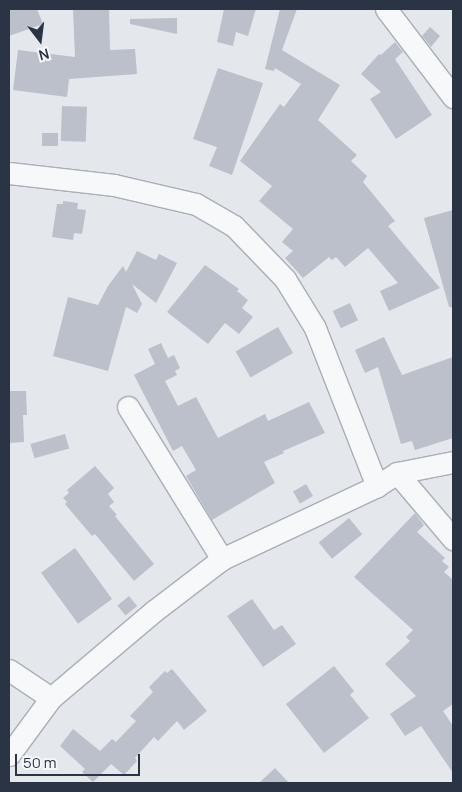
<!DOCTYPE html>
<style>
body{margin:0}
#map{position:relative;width:462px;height:792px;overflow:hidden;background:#e4e7ec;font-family:Manrope,sans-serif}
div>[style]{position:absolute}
.building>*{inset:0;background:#bbc0ca;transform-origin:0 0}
.roads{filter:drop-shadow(1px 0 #a9aeb7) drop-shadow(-1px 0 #a9aeb7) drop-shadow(0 1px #a9aeb7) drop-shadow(0 -1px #a9aeb7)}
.minor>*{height:21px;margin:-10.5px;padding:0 10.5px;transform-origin:10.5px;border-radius:10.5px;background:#f7f8fa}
span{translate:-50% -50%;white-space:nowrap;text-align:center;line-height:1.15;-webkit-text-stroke:4px #f4f6f9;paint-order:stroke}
.frame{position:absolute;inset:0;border:10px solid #2b3445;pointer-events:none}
.north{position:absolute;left:15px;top:15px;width:50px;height:50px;-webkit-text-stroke:4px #f4f6f9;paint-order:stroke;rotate:165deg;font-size:14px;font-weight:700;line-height:20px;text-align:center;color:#2b3445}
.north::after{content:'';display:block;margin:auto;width:18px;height:22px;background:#2b3445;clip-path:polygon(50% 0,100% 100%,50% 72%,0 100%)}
.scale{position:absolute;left:15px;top:754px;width:125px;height:22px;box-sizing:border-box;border:2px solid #2b3445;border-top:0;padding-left:6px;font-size:15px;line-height:18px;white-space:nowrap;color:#2b3445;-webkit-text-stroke:4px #f4f6f9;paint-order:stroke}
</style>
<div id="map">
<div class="building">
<i style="clip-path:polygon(9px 9px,37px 9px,43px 24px,9px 36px)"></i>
<i style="clip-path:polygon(73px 9px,109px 9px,110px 50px,135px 49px,137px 74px,69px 79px,67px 97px,13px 90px,18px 50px,75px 57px)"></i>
<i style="clip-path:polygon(224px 9px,256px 9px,248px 36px,236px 32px,233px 46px,217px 42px)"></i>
<i style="clip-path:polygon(280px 9px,297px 9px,282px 50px,340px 85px,318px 120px,357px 155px,351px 161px,367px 176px,363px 182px,395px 221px,388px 226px,440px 288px,389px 311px,380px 291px,398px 283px,368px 248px,345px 267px,336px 257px,332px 260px,329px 257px,303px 278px,285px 258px,293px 251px,282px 242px,293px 229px,259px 201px,272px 186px,240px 161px,280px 104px,284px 107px,301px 84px,275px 68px,274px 71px,265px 69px)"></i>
<i style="clip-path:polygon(177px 18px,177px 34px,130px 24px,130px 19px)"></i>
<i style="clip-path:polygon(430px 27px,440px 36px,431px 47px,422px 36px)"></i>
<i style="clip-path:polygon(395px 42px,403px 52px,395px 59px,432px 115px,396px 139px,370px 99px,381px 92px,361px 74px,379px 54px,381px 55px)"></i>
<i style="clip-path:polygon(218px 68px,263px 83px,232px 175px,209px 166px,217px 147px,193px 139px)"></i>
<i style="left:62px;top:106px;width:25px;height:35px;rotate:2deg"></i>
<i style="left:42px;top:133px;width:16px;height:13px"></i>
<i style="clip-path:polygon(63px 201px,78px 203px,77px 209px,86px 210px,82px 234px,74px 233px,73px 240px,52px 237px,57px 204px,63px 204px)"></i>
<i style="clip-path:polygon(453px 210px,453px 307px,449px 307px,424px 218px)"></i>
<i style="clip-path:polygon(137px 251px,156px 260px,159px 254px,177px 263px,156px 303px,132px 284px,142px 304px,137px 313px,126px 307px,108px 371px,53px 356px,68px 297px,98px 305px,108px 286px,123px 266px,126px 272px)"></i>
<i style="clip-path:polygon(205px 265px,239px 289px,237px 291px,248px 300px,242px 308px,253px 317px,239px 334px,225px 323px,208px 344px,167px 312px)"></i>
<i style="left:350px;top:303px;width:19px;height:19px;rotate:65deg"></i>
<i style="left:278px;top:327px;width:30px;height:49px;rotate:60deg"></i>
<i style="clip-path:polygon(384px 337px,402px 375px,453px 357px,453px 438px,415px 450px,412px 441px,401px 444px,378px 367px,365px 373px,355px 350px)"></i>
<i style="clip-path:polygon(161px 343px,168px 358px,174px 355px,180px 368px,175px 371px,177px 375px,165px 381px,178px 406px,196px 397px,218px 438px,265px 414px,268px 421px,309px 402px,325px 433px,283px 451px,284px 453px,264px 462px,275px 483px,212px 520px,186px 476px,196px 470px,182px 446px,173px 451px,134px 375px,155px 364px,148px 349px)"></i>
<i style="clip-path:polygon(9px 391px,26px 391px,27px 415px,23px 415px,24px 442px,9px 443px)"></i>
<i style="left:65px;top:434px;width:15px;height:36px;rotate:74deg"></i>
<i style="clip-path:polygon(95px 466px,114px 488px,108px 494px,114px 502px,109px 506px,117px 515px,115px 516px,154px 564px,134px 581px,95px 534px,92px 536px,65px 504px,67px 502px,63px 498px,69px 493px,67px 490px)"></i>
<i style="left:306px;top:484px;width:14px;height:15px;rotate:60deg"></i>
<i style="clip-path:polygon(415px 513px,424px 525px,417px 532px,445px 558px,442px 561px,449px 567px,444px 572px,453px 580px,453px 704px,443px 711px,453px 726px,453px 773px,421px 726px,405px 736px,390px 714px,416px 696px,385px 664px,410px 641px,406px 637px,413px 630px,354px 577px)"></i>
<i style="left:349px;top:518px;width:21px;height:39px;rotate:51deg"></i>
<i style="left:75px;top:548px;width:63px;height:42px;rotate:54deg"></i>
<i style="left:129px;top:596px;width:13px;height:15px;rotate:51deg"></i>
<i style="clip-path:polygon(252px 599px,274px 630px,282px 625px,296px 644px,263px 667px,227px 616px)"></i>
<i style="clip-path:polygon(334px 666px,354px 691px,350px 695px,369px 718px,324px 753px,286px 704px)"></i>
<i style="clip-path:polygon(172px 669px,207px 711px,184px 730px,177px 721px,158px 741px,154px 737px,135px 758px,137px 761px,124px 775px,111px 764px,93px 782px,82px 772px,85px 769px,60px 746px,73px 729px,100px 751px,112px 739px,116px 742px,136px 721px,130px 716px,153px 692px,149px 687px,165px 671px,167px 673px)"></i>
<i style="clip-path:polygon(275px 768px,289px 783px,259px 783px)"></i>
</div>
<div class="roads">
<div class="minor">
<i style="left:386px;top:9px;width:111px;rotate:52.7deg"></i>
<i style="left:9px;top:173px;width:106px;rotate:6.5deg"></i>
<i style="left:114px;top:185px;width:84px;rotate:13deg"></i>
<i style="left:196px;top:204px;width:44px;rotate:30.1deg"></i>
<i style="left:234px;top:226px;width:74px;rotate:46.1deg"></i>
<i style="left:285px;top:279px;width:57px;rotate:58.5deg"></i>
<i style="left:315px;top:328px;width:170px;rotate:68.6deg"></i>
<i style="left:128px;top:407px;width:179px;rotate:58.3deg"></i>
<i style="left:397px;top:473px;width:87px;rotate:49.7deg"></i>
<i style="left:9px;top:670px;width:50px;rotate:33.7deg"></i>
<i style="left:9px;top:755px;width:71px;rotate:-53.6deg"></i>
<i style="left:51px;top:698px;width:135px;rotate:-40.2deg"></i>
<i style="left:154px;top:611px;width:86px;rotate:-37.4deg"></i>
<i style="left:222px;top:559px;width:171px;rotate:-25.2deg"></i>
<i style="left:377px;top:486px;width:24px;rotate:-33deg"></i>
<i style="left:397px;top:473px;width:57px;rotate:-11.1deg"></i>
</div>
</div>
<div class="frame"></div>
<div class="north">N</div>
<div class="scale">50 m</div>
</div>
